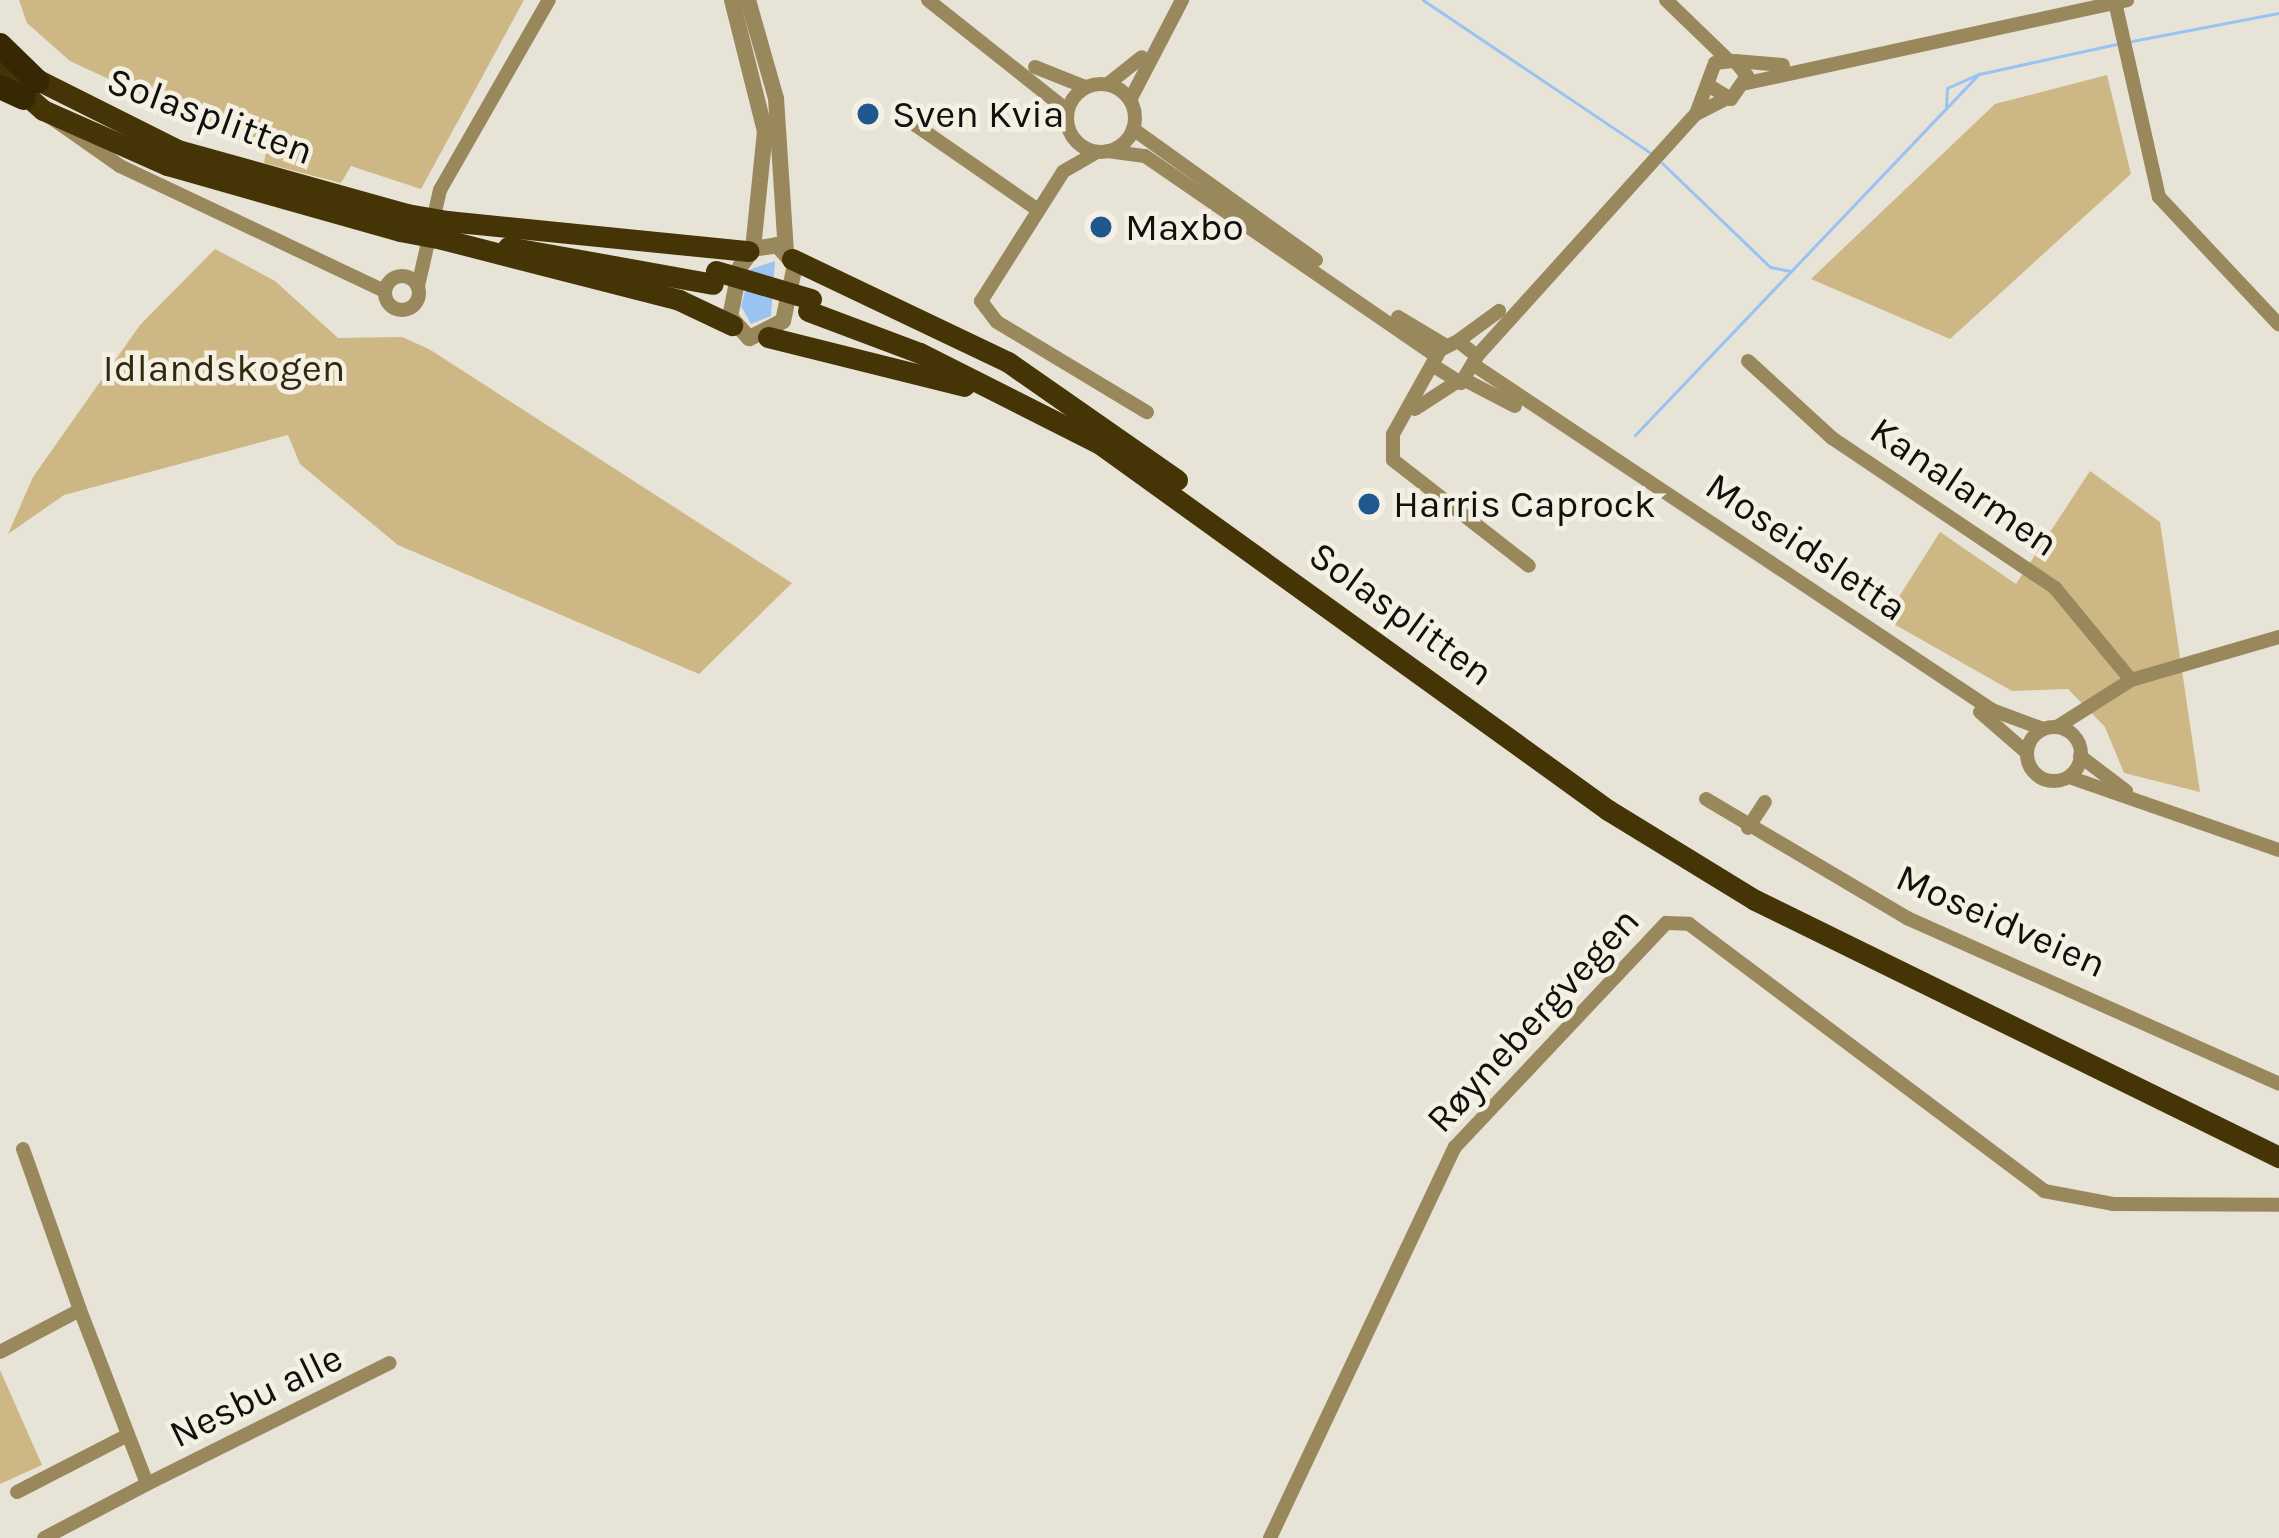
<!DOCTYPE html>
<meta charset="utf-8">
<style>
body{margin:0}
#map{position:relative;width:2279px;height:1538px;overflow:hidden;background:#e8e3d7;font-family:Karla,sans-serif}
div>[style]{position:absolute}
.green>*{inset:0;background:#cdb784}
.water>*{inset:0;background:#99c3f1}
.stream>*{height:3px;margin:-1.5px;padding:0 1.5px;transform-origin:1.5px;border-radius:1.5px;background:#99c3f1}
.minor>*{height:14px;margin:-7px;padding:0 7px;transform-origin:7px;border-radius:7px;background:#9a885d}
.minor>.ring{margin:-7px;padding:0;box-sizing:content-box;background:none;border:14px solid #9a885d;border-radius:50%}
.tertiary>*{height:16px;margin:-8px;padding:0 8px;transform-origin:8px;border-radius:8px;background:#9a885d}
.trunk>*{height:21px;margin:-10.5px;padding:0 10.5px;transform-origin:10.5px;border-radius:10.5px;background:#443406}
.motorway>*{height:24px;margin:-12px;padding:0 12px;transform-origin:12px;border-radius:12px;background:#362802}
.trunk-bridge>*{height:21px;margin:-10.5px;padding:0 10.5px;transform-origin:10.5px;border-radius:10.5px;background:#443406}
.dots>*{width:33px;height:33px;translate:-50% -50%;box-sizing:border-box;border:6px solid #f5f0e4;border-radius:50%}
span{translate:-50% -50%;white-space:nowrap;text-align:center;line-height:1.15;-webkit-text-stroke:9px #f5f0e4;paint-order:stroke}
.poi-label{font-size:39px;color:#11100c}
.left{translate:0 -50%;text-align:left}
.street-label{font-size:39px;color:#11100c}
.park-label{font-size:39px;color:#34290f}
</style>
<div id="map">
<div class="green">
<i style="clip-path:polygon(19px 0,524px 0,421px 189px,351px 166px,341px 183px,264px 163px,266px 152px,70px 61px,27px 23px)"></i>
<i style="clip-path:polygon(2107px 75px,2131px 174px,1950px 339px,1811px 279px,1995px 104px)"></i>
<i style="clip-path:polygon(215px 249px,275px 281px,338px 338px,402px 337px,429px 349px,792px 583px,699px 674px,398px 545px,300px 464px,288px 435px,64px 495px,8px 534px,33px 477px,140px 325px)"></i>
<i style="clip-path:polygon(2090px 471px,2160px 522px,2200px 792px,2124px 773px,2105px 727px,2068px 689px,2012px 691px,1885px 619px,1940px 532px,2016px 584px)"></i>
<i style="clip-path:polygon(0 1370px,42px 1465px,0 1484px)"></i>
</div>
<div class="water">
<i style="clip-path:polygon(775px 261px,771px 316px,751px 324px,741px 306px,751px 269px)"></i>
</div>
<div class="stream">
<i style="left:1423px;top:0;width:275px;rotate:33.9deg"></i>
<i style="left:2132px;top:41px;width:150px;rotate:-10.8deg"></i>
<i style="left:1946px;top:107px;width:19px;rotate:-87deg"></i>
<i style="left:1947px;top:88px;width:35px;rotate:-24deg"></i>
<i style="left:1662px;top:163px;width:150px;rotate:43.9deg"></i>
<i style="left:1770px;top:267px;width:20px;rotate:11deg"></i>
<i style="left:1635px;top:435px;width:499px;rotate:-46.4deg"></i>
<i style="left:1979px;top:74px;width:141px;rotate:-12.3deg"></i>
</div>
<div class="minor">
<i style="left:928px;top:0;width:177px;rotate:38.4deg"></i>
<i style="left:1666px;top:0;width:85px;rotate:44deg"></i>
<i style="left:2115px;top:2px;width:200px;rotate:77.3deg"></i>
<i style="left:2159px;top:197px;width:175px;rotate:46.8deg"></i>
<i style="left:1735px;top:61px;width:48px;rotate:4.8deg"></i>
<i style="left:1035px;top:67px;width:54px;rotate:21.8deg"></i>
<i style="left:1747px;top:83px;width:389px;rotate:-12.3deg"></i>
<i class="ring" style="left:1067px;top:84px;width:54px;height:54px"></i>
<i style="left:1108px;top:84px;width:43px;rotate:-38.5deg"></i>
<i style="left:1130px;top:100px;width:113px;rotate:-62.5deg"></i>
<i style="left:46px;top:114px;width:90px;rotate:35.1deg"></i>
<i style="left:120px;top:166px;width:293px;rotate:25.3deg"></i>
<i style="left:1696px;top:114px;width:54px;rotate:-69.6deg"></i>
<i style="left:1715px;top:63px;width:20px;rotate:-6deg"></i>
<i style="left:1735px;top:61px;width:19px;rotate:51deg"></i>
<i style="left:1747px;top:76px;width:28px;rotate:125deg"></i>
<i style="left:1731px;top:99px;width:27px;rotate:-149deg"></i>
<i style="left:911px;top:122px;width:155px;rotate:34.7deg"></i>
<i style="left:1133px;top:129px;width:225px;rotate:35.6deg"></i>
<i style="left:1108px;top:151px;width:37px;rotate:8deg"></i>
<i style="left:1145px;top:156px;width:354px;rotate:34.5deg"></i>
<i style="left:1097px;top:152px;width:39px;rotate:150deg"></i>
<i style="left:1063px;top:172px;width:153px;rotate:122.4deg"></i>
<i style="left:981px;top:301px;width:26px;rotate:53deg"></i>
<i style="left:997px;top:322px;width:175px;rotate:31deg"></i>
<i class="ring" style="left:385px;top:276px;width:20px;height:20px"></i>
<i style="left:418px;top:286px;width:98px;rotate:-77.1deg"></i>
<i style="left:440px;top:190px;width:219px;rotate:-60.2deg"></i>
<i style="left:1398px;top:317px;width:55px;rotate:30.8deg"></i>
<i style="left:1458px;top:341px;width:51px;rotate:-36.2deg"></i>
<i style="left:1477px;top:356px;width:326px;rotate:-47.9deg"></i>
<i style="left:1696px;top:114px;width:33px;rotate:-27deg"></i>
<i style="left:1748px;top:361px;width:114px;rotate:42.5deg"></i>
<i style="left:1832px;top:438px;width:269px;rotate:33.9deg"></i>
<i style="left:2055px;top:588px;width:119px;rotate:50.4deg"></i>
<i style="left:1477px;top:367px;width:619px;rotate:33.66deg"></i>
<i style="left:1992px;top:710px;width:54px;rotate:20.4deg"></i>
<i style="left:1437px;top:368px;width:28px;rotate:32deg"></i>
<i style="left:1461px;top:383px;width:31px;rotate:-59deg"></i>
<i style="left:1477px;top:356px;width:24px;rotate:-142deg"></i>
<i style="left:1458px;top:341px;width:20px;rotate:153deg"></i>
<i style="left:1440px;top:350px;width:96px;rotate:119.2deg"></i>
<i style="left:1393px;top:434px;width:26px;rotate:90deg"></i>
<i style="left:1393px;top:460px;width:172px;rotate:37.9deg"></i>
<i style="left:1467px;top:381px;width:54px;rotate:27.5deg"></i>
<i style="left:1415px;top:409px;width:48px;rotate:-33deg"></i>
<i style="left:1980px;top:712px;width:61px;rotate:41deg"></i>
<i style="left:2057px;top:727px;width:88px;rotate:-32.4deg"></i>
<i style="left:2131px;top:680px;width:154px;rotate:-16.2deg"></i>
<i class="ring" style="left:2027px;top:727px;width:40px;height:40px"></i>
<i style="left:2080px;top:756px;width:58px;rotate:37.3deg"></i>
<i style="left:2069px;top:777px;width:222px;rotate:19.2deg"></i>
<i style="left:1706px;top:799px;width:234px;rotate:30.6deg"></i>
<i style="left:1907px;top:918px;width:407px;rotate:24deg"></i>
<i style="left:1748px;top:828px;width:31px;rotate:-57deg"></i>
<i style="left:23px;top:1149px;width:171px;rotate:70.5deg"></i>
<i style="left:0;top:1352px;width:90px;rotate:-27.7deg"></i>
<i style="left:80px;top:1310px;width:186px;rotate:68.9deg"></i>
<i style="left:147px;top:1484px;width:116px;rotate:152.3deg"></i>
<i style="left:147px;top:1484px;width:271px;rotate:-26.5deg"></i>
<i style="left:17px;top:1492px;width:125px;rotate:-27.2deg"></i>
<i style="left:1270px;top:1538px;width:433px;rotate:-64.7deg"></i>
<i style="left:1455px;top:1147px;width:308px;rotate:-46.7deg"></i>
<i style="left:1666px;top:923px;width:23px;rotate:2deg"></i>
<i style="left:1689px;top:924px;width:444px;rotate:36.9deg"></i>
<i style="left:2044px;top:1191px;width:70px;rotate:10.7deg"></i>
<i style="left:2113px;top:1204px;width:166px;rotate:0.3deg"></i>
</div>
<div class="tertiary">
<i style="left:732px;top:0;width:135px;rotate:75.9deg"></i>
<i style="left:765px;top:131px;width:119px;rotate:95.8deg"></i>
<i style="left:748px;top:0;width:102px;rotate:74.1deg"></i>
<i style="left:776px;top:98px;width:153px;rotate:86.3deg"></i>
<i style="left:777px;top:245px;width:27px;rotate:48deg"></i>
<i style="left:795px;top:265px;width:57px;rotate:102.1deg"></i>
<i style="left:783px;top:321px;width:38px;rotate:153deg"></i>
<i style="left:749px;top:338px;width:28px;rotate:-132deg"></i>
<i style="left:730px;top:317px;width:51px;rotate:-78.7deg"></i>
<i style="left:740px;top:267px;width:22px;rotate:-54deg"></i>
<i style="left:753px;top:249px;width:24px;rotate:-9deg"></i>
</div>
<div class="trunk">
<i style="left:0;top:72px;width:57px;rotate:41.5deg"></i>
<i style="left:43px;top:110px;width:136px;rotate:23.9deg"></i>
<i style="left:167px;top:165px;width:242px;rotate:15.8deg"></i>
<i style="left:26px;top:74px;width:170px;rotate:26.6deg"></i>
<i style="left:178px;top:150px;width:238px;rotate:15.6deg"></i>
<i style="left:447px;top:221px;width:303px;rotate:5.7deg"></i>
<i style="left:442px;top:239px;width:245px;rotate:14.4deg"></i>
<i style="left:679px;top:300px;width:59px;rotate:25.3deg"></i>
<i style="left:508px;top:247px;width:208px;rotate:10.2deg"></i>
<i style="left:792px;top:259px;width:239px;rotate:25.5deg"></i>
<i style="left:1008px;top:362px;width:206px;rotate:34.9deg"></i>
<i style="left:808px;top:311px;width:120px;rotate:20.6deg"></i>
<i style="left:920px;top:353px;width:202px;rotate:26.8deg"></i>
<i style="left:1100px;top:444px;width:626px;rotate:35.77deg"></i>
<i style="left:1608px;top:810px;width:172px;rotate:31.5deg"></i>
<i style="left:1755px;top:900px;width:584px;rotate:26.13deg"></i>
<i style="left:768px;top:337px;width:202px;rotate:14deg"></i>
</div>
<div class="motorway">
<i style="left:0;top:45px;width:52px;rotate:44.2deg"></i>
<i style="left:0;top:87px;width:26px;rotate:25deg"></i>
</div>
<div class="trunk-bridge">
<i style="left:407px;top:214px;width:41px;rotate:9.9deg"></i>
<i style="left:400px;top:231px;width:43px;rotate:10.8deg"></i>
<i style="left:716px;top:271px;width:99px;rotate:16.4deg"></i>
</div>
<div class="dots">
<i style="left:868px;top:114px;background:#20578f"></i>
<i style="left:1101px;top:227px;background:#20578f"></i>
<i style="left:1369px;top:504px;background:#20578f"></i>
</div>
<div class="poi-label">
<span class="left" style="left:892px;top:114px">Sven Kvia</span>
<span class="left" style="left:1125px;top:227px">Maxbo</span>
<span class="left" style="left:1393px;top:504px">Harris Caprock</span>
</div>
<div class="street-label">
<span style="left:210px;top:116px;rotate:20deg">Solasplitten</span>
<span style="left:1964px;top:487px;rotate:34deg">Kanalarmen</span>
<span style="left:1806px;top:547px;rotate:34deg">Moseidsletta</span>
<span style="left:1401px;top:614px;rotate:36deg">Solasplitten</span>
<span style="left:2001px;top:921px;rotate:24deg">Moseidveien</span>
<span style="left:1533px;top:1020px;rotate:-47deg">Røynebergvegen</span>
<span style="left:256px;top:1396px;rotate:-26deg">Nesbu alle</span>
</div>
<div class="park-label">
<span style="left:224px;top:368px">Idlandskogen</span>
</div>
</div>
